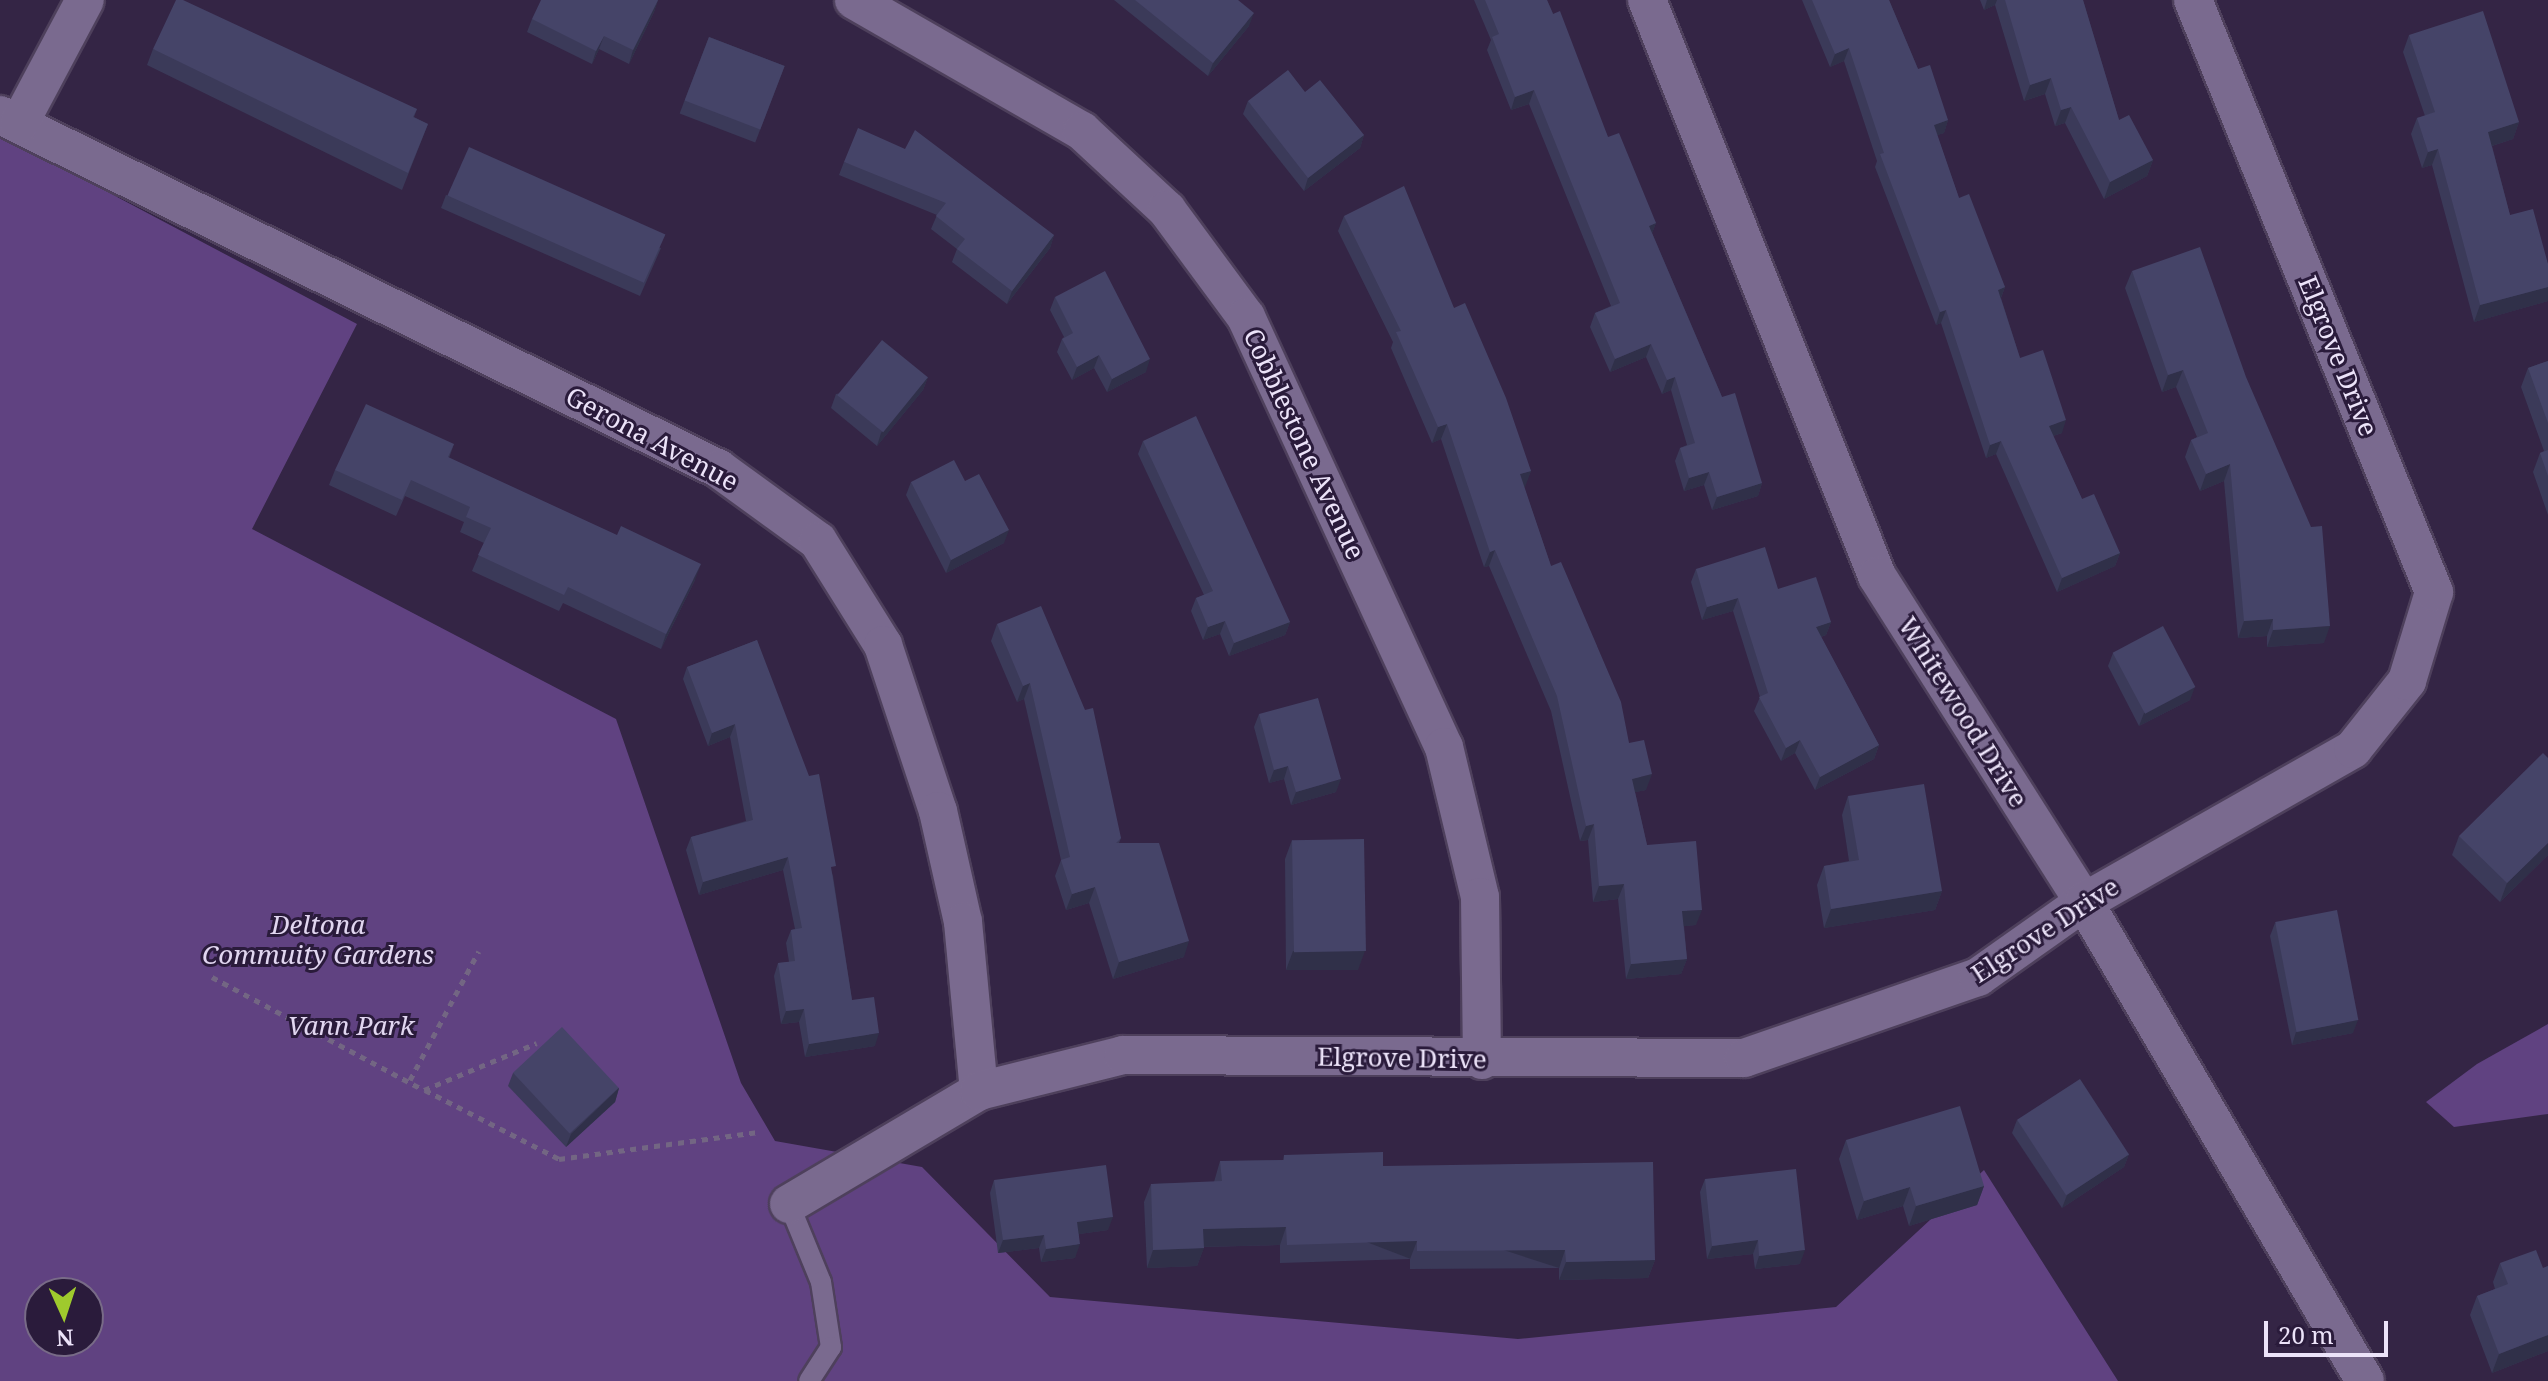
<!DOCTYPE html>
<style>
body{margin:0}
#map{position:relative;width:2548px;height:1381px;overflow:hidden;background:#342545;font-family:"Noto Serif",serif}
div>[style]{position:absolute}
.green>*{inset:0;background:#604281}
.path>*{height:5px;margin-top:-2.5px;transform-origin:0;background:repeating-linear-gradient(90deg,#736683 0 6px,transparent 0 12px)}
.roads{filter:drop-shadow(2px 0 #4e405c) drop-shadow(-2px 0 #4e405c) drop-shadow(0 2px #4e405c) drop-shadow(0 -2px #4e405c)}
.service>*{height:20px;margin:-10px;padding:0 10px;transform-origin:10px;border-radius:10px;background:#7a6a8f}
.minor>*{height:38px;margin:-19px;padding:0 19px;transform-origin:19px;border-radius:19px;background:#7a6a8f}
.wall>*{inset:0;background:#3b3a59;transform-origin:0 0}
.shaded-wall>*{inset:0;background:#303049;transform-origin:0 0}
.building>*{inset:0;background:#454468;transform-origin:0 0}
span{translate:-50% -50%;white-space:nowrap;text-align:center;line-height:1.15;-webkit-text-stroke:6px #2a1b3b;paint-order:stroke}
.street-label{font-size:26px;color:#ece3f9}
.park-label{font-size:26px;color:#e1d6f0;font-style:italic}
.north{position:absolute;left:24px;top:1277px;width:80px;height:80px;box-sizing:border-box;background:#2a1b3b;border:2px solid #786b87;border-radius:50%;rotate:177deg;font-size:22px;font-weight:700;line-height:32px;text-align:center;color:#ece3f9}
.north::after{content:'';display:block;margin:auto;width:28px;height:36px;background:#9fca2d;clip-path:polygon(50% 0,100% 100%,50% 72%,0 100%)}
.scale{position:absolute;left:2264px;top:1321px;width:124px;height:36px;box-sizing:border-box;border:4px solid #ece3f9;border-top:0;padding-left:10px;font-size:24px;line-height:28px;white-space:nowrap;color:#ece3f9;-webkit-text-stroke:6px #2a1b3b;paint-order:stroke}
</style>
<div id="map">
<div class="green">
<i style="clip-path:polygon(evenodd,0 135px,357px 324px,252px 529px,616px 719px,741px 1083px,775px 1141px,922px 1167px,1050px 1297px,1518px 1339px,1836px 1307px,1984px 1170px,2118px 1381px,0 1381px,0 135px,40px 1293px,88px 1293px,88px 1341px,40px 1341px,40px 1293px)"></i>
<i style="clip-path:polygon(2548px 1024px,2548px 1114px,2454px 1127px,2426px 1102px,2477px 1064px)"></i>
</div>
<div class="path">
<i style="left:212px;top:977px;width:240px;rotate:28.1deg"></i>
<i style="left:424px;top:1090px;width:122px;rotate:-22.6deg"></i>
<i style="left:410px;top:1080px;width:146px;rotate:-61.9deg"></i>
<i style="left:425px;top:1090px;width:151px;rotate:27.2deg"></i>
<i style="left:559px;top:1159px;width:203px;rotate:-7.7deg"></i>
</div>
<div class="roads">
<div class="service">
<i style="left:789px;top:1204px;width:84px;rotate:67.7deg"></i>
<i style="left:821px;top:1282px;width:66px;rotate:81.3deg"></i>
<i style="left:831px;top:1347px;width:40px;rotate:122.9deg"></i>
</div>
<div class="minor">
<i style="left:854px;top:0;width:263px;rotate:29.9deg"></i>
<i style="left:1082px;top:131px;width:116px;rotate:42.9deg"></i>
<i style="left:1167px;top:210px;width:133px;rotate:53.6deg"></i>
<i style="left:1246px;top:317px;width:473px;rotate:65.3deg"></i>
<i style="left:1444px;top:747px;width:154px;rotate:76.5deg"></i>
<i style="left:1480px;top:897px;width:163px;rotate:89.3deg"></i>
<i style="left:1647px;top:0;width:620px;rotate:68.23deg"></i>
<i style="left:1877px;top:576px;width:386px;rotate:57.6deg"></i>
<i style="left:2084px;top:902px;width:555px;rotate:59.6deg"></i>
<i style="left:0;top:115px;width:801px;rotate:26.21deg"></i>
<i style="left:719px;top:469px;width:122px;rotate:36deg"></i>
<i style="left:818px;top:541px;width:123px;rotate:58deg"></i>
<i style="left:883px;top:645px;width:175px;rotate:71.7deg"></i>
<i style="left:938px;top:811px;width:114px;rotate:77.3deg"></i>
<i style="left:963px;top:922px;width:170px;rotate:84.6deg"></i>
<i style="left:19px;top:124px;width:140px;rotate:-62deg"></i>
<i style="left:789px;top:1204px;width:221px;rotate:-30.7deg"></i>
<i style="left:979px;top:1091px;width:148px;rotate:-14deg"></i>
<i style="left:1123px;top:1055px;width:621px;rotate:0.28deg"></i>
<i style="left:1744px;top:1058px;width:248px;rotate:-19.1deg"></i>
<i style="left:1978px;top:977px;width:130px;rotate:-35.3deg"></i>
<i style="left:2084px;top:902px;width:309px;rotate:-29.6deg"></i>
<i style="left:2353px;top:749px;width:87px;rotate:-51.5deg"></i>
<i style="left:2407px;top:681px;width:93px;rotate:-73.1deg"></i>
<i style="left:2434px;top:592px;width:639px;rotate:-112.15deg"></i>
</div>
</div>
<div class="wall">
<i style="clip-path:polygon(658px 0,654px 12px,629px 64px,599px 49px,592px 64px,527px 32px,532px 19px)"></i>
<i style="clip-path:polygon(1114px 0,1238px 0,1249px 26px,1208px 76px)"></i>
<i style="clip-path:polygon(1474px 0,1547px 0,1608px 137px,1656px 223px,1652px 233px,1722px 397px,1762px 483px,1758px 496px,1712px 510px,1704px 485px,1684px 491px,1675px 461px,1680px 448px,1687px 445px,1671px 390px,1662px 394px,1646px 357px,1610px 372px,1590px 327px,1595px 313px,1611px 306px,1529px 104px,1511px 110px,1487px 50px,1491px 40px)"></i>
<i style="clip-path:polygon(1802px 0,1889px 0,1918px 69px,1948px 120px,1944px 133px,1937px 135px,1959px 198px,2005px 287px,2001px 298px,2020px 358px,2062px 433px,2053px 436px,2082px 499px,2120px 553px,2115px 566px,2057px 592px,1996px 454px,1986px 458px,1941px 323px,1936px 325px,1875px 167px,1877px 161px,1844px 61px,1830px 67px)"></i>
<i style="clip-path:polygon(1980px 0,2083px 0,2119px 120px,2153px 160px,2147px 176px,2104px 199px,2065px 123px,2055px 126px,2045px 94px,2024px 101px,1995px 5px,1984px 10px)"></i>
<i style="clip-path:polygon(2409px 35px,2519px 122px,2513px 139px,2492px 146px,2510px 215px,2548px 264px,2548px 301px,2474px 322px,2432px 165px,2422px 168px,2411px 134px,2417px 118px,2425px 116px,2403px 52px)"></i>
<i style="left:709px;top:37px;width:81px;height:82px;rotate:21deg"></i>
<i style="clip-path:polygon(153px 49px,417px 109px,414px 117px,428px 124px,402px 190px,147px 65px)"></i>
<i style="clip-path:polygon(1305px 92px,1364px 135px,1360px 148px,1304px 191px,1243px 114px,1248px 101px)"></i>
<i style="clip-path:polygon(844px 162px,1054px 235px,1050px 248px,1007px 304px,952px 262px,957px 249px,931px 229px,937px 215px,839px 175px)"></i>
<i style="clip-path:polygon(446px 195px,661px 248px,640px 296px,441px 208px)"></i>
<i style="clip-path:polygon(1344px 216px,1454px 308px,1531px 471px,1524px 487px,1551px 566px,1629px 743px,1646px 790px,1635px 792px,1647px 845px,1696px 925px,1684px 926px,1687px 959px,1681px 974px,1626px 979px,1618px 899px,1593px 902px,1588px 840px,1580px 841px,1551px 711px,1489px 566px,1484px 567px,1441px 439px,1432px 443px,1391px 348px,1393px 342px,1338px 231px)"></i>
<i style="clip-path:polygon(2132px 271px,2324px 643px,2267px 647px,2267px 636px,2238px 638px,2224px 481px,2200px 491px,2185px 457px,2191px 440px,2197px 437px,2176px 387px,2162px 392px,2125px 288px)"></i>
<i style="clip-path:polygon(1055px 297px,1146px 372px,1107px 392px,1094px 368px,1072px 380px,1057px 352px,1062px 339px,1064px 337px,1050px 310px)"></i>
<i style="clip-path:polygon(2548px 361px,2548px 515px,2533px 472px,2540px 453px,2544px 451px,2521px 387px,2528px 368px)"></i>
<i style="clip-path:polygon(928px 377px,923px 390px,877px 446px,831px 408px,836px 394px)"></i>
<i style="clip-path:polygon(1143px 441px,1290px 622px,1285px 635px,1229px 656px,1220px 634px,1203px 640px,1191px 611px,1196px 598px,1204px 595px,1138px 454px)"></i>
<i style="clip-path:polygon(454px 444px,449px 458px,695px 580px,661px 649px,563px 603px,559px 611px,472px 571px,484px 543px,460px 532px,464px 522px,405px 496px,396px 516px,329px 485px,335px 470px)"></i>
<i style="clip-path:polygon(965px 481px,1004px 543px,946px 573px,906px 495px,911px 482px)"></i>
<i style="clip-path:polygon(1696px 569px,1778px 589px,1831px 622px,1826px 635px,1821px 637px,1879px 745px,1874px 759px,1815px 790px,1795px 753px,1781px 761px,1754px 711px,1760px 697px,1733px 611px,1702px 620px,1691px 582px)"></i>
<i style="clip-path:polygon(997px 624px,1121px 838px,1119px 843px,1184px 957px,1113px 979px,1089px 903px,1066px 910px,1055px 876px,1061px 860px,1024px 699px,1017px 702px,991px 641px)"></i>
<i style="clip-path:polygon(757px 640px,833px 876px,852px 1000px,875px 1046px,805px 1057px,799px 1022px,781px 1024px,774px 976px,778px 963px,789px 962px,786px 943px,791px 930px,795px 929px,783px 870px,699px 895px,686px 850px,691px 837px,746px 821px,730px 737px,708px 746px,683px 679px,687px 667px)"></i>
<i style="clip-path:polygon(2113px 653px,2190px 700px,2139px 726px,2108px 666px)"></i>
<i style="clip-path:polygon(1259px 714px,1336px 792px,1291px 805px,1284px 779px,1269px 783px,1254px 727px)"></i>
<i style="clip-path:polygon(1848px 796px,1942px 891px,1935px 910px,1824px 928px,1817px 885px,1824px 866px,1849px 861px,1842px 815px)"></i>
<i style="clip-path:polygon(2459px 836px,2548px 855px,2500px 902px,2452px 855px)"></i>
<i style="clip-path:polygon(1292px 840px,1358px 970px,1286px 970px,1285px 859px)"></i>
<i style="clip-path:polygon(2275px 923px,2353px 1033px,2292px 1045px,2270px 936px)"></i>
<i style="clip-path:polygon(513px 1073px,619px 1088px,615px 1102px,566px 1147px,508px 1086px)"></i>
<i style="clip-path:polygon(2017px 1120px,2129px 1154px,2124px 1167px,2062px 1208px,2012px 1133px)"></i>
<i style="clip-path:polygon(1846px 1140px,1984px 1186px,1977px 1205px,1909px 1226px,1903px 1206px,1857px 1220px,1839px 1159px)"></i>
<i style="clip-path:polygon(1284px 1155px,1383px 1166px,1655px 1260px,1648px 1278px,1559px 1280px,1559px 1268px,1410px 1269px,1410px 1259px,1280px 1263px,1280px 1245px,1204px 1247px,1197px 1266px,1147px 1268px,1144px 1202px,1151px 1184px,1214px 1182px,1220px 1161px,1283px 1160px)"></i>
<i style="clip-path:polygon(1705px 1179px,1800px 1264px,1755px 1269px,1753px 1254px,1707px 1259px,1700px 1192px)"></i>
<i style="clip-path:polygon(994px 1180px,1108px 1230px,1079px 1234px,1075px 1258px,1041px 1262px,1039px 1248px,998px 1253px,990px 1193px)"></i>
<i style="clip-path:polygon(2500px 1263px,2543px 1268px,2548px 1266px,2548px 1351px,2492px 1373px,2470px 1315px,2477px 1296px,2495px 1289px,2493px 1282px)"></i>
</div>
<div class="shaded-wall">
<i style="clip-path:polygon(658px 0,654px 12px,629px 64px,633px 50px)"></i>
<i style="clip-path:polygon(1987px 0,1997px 0,1995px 5px,1984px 10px)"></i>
<i style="clip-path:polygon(1254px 13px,1249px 26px,1208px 76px,1213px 63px)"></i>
<i style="clip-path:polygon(604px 36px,599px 49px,592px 64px,596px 51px)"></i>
<i style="clip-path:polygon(1849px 48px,1844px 61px,1830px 67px,1835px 54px)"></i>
<i style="clip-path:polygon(2051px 78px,2045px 94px,2024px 101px,2030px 85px)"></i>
<i style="clip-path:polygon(1534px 90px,1529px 104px,1511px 110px,1515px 97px)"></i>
<i style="clip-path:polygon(2071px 107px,2065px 123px,2055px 126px,2061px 110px)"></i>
<i style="clip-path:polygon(1948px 120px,1944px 133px,1929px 138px,1934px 125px)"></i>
<i style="clip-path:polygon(2519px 122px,2513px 139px,2482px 149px,2488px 132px)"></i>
<i style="clip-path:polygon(1364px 135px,1360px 148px,1304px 191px,1308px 178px)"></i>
<i style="clip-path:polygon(2438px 149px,2432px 165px,2422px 168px,2428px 152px)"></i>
<i style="clip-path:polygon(2153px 160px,2147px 176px,2104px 199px,2110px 182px)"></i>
<i style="clip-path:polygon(1656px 223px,1651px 236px,1649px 226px)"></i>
<i style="clip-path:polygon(1054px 235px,1050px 248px,1007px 304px,1012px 291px)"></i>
<i style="clip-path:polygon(2005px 287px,2000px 300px,1998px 290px)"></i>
<i style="clip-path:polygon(2548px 287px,2548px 301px,2474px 322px,2480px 305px)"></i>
<i style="clip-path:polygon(1946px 310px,1941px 323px,1936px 325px,1940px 312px)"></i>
<i style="clip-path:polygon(1651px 344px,1646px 357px,1610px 372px,1615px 359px)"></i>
<i style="clip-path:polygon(1099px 355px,1094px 368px,1072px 380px,1077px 367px)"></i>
<i style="clip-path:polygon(1150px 359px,1146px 372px,1107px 392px,1112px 379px)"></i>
<i style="clip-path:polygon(2183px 370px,2176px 387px,2162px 392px,2168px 375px)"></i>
<i style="clip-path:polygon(928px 377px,923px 390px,877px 446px,881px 433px)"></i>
<i style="clip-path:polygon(1675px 377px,1671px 390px,1662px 394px,1667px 380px)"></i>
<i style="clip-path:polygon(2066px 420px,2062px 433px,2044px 439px,2049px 426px)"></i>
<i style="clip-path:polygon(1447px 424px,1441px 439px,1432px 443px,1438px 427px)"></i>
<i style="clip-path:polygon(2001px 441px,1996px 454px,1986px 458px,1990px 445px)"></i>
<i style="clip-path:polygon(2230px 464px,2224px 481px,2200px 491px,2206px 474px)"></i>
<i style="clip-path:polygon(1531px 471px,1525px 487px,1514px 490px,1520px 474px)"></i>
<i style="clip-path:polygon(1709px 472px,1704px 485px,1684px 491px,1689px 478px)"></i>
<i style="clip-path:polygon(1762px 483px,1758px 496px,1712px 510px,1717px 497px)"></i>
<i style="clip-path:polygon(1009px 530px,1004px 543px,946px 573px,951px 560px)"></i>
<i style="clip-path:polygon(1495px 550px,1489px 566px,1484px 567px,1490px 552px)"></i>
<i style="clip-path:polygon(2120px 553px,2115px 566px,2057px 592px,2062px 578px)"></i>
<i style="clip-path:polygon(701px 564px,695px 580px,661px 649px,666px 634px)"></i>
<i style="clip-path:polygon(1738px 598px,1733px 611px,1702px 620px,1707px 607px)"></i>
<i style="clip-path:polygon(2273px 619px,2267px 636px,2238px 638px,2244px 621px)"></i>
<i style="clip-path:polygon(1225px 621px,1220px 634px,1203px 640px,1208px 627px)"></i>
<i style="clip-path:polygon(1290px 622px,1285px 635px,1229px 656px,1234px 643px)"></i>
<i style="clip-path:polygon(1831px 622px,1826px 635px,1811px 640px,1816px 627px)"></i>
<i style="clip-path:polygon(2330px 626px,2324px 643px,2267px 647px,2273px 630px)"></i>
<i style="clip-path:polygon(1030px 683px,1024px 699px,1017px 702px,1023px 686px)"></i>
<i style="clip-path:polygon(2195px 687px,2190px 700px,2139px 726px,2144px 713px)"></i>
<i style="clip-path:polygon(735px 724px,730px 737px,708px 746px,712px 733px)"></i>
<i style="clip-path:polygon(1800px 740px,1795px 753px,1781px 761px,1786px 748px)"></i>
<i style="clip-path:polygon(1879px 745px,1874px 759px,1815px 790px,1820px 777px)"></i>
<i style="clip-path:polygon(1288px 766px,1284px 779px,1269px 783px,1274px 770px)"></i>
<i style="clip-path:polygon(1652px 774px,1646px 790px,1626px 794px,1632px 779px)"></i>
<i style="clip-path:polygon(1341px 779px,1336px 792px,1291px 805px,1296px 792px)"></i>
<i style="clip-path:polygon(1594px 824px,1588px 840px,1580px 841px,1586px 826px)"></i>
<i style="clip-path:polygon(2548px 843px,2548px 855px,2500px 902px,2507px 883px)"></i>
<i style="clip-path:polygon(788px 857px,783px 870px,699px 895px,703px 882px)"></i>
<i style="clip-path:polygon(1624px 884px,1618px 899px,1593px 902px,1599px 886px)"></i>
<i style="clip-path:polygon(1095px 887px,1089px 903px,1066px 910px,1072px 894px)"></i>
<i style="clip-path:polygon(1942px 891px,1935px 910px,1824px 928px,1831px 909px)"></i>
<i style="clip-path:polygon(1702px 910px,1696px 925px,1677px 927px,1682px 911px)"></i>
<i style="clip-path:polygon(1189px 941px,1184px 957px,1113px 979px,1119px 962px)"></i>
<i style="clip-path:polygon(1293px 951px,1365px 951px,1358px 970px,1286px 970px)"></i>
<i style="clip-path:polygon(1687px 959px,1681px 974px,1626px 979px,1631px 964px)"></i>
<i style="clip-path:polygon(804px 1009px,799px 1022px,781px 1024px,786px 1011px)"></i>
<i style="clip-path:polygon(2358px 1020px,2353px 1033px,2292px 1045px,2296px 1032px)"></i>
<i style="clip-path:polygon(879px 1033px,875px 1046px,805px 1057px,809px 1044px)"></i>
<i style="clip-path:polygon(619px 1088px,615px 1102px,566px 1147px,571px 1134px)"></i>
<i style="clip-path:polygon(2129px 1154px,2124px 1167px,2062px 1208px,2067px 1195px)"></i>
<i style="clip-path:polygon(1984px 1186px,1977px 1205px,1909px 1226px,1916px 1206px)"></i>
<i style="clip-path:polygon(1910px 1187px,1903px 1206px,1857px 1220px,1864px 1201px)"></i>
<i style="clip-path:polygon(1113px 1217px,1108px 1230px,1072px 1235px,1077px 1222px)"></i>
<i style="clip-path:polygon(1286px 1227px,1280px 1245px,1197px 1247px,1203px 1229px)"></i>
<i style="clip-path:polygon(1044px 1235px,1039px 1248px,998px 1253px,1003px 1240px)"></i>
<i style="clip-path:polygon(1758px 1240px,1753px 1254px,1707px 1259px,1712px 1246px)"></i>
<i style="left:1417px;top:1241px;width:19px;height:130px;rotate:111deg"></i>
<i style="clip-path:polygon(1080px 1244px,1075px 1258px,1041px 1262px,1046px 1249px)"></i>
<i style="clip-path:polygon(1204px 1248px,1197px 1266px,1147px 1268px,1153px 1250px)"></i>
<i style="left:1565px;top:1250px;width:19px;height:148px;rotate:108deg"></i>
<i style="clip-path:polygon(1805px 1250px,1800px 1264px,1755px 1269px,1759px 1256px)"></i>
<i style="clip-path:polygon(1655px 1260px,1648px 1278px,1559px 1280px,1566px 1262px)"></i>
<i style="clip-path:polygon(2548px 1335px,2548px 1351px,2492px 1373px,2499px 1354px)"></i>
</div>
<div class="building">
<i style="clip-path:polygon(176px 0,183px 0,417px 109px,413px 117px,428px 124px,408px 173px,153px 49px)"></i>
<i style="clip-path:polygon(541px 0,658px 0,633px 50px,604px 36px,596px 51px,532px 19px)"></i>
<i style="clip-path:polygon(1135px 0,1238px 0,1254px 13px,1213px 63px)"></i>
<i style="clip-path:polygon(1485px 0,1547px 0,1553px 14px,1560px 11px,1608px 137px,1619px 133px,1656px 223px,1649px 226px,1722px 397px,1735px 393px,1762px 483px,1717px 497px,1709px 472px,1689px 478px,1680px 448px,1695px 443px,1675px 377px,1667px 380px,1651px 344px,1615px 359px,1595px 313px,1620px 303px,1534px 90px,1515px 97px,1492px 37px,1499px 34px)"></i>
<i style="clip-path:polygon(1812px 0,1889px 0,1918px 69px,1930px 65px,1948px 120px,1934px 125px,1959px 198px,1969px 194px,2005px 287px,1998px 290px,2020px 358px,2043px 350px,2066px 420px,2049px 426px,2082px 499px,2094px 494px,2120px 553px,2062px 578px,2001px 441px,1990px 445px,1946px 310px,1940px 312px,1880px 154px,1884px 153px,1849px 48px,1835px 54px)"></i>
<i style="clip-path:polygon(2005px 0,2083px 0,2119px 120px,2129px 115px,2153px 160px,2110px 182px,2071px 107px,2061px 110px,2051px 78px,2030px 85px)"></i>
<i style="clip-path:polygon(2483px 11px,2519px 122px,2488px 132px,2510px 215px,2533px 209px,2548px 264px,2548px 287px,2480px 305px,2438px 149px,2428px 152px,2417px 118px,2435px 112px,2409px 35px)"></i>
<i style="left:709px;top:37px;width:81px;height:68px;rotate:21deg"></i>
<i style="clip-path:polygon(1288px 70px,1305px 92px,1320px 80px,1364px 135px,1308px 178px,1248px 101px)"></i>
<i style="clip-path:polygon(858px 128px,905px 149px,915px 130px,1054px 235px,1012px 291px,957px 249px,965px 239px,936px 216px,946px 203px,844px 162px)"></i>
<i style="left:469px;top:147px;width:215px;height:53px;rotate:24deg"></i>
<i style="clip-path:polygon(1404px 186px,1454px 308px,1465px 303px,1506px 398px,1531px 471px,1520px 474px,1551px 566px,1561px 562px,1621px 702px,1629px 743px,1644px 740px,1652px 774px,1632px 779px,1647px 845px,1696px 841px,1702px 910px,1682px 911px,1687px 959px,1631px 964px,1624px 884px,1599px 886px,1594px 824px,1586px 826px,1557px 696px,1495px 550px,1490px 552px,1447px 424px,1438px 427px,1396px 332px,1401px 331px,1344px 216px)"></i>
<i style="clip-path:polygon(2200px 247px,2246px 377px,2311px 527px,2322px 526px,2330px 626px,2273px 630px,2273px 619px,2244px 621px,2230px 464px,2206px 474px,2191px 440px,2208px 433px,2183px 370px,2168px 375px,2132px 271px)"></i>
<i style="clip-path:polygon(1105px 271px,1150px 359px,1112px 379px,1099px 355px,1077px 367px,1062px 339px,1073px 333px,1055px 297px)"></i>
<i style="left:882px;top:340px;width:59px;height:71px;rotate:39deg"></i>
<i style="clip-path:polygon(2548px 361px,2548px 423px,2528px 368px)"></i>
<i style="clip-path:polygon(366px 404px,454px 444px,448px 457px,617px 535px,621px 526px,701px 564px,666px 634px,568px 587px,564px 595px,478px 555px,491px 528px,466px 517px,470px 507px,411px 480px,402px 500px,335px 470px)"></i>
<i style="clip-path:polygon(1196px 416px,1290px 622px,1234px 643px,1225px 621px,1208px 627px,1196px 598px,1213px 591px,1143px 441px)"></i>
<i style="clip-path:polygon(2548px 450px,2548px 476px,2540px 453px)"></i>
<i style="clip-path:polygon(954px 460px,965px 481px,979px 474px,1009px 530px,951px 560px,911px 482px)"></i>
<i style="clip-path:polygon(1765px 547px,1778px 589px,1816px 577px,1831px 622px,1816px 627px,1879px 745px,1820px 777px,1800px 740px,1786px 748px,1759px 697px,1768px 693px,1738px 598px,1707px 607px,1696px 569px)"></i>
<i style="clip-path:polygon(1041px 606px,1085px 710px,1093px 708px,1121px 838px,1116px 843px,1159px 843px,1189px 941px,1119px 962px,1095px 887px,1072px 894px,1061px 860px,1070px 857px,1030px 683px,1023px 686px,997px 624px)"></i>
<i style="left:2163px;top:626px;width:69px;height:57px;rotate:62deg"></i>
<i style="clip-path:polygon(757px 640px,809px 776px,819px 774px,836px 866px,831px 867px,852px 1000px,874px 997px,879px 1033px,809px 1044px,804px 1009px,786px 1011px,778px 963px,795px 961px,791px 930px,802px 928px,788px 857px,703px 882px,691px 837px,753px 820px,735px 724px,712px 733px,687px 667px)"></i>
<i style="clip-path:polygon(1318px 698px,1341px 779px,1296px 792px,1288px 766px,1274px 770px,1259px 714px)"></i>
<i style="clip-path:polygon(2543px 753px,2548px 758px,2548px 843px,2507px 883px,2459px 836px)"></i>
<i style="clip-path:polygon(1924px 784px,1942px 891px,1831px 909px,1824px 866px,1859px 860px,1848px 796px)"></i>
<i style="left:1364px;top:839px;width:112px;height:72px;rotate:89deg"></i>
<i style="left:2337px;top:910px;width:112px;height:63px;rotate:79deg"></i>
<i style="left:562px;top:1027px;width:83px;height:67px;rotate:47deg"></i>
<i style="left:2080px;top:1079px;width:90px;height:75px;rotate:57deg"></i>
<i style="clip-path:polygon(1960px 1106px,1984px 1186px,1916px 1206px,1910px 1187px,1864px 1201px,1846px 1140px)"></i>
<i style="clip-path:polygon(1383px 1152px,1383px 1166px,1653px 1162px,1655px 1260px,1566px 1262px,1565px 1250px,1417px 1251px,1417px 1241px,1287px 1245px,1286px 1227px,1203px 1229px,1204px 1248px,1153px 1250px,1151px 1184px,1222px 1181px,1220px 1161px,1284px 1160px,1284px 1155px)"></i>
<i style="clip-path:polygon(1106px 1165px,1113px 1217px,1077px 1222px,1080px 1244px,1046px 1249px,1044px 1235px,1003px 1240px,994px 1180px)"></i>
<i style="clip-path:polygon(1796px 1169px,1805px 1250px,1759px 1256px,1758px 1240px,1712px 1246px,1705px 1179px)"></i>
<i style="clip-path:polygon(2536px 1250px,2543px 1268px,2548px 1266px,2548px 1335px,2499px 1354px,2477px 1296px,2508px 1284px,2500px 1263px)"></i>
</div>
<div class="street-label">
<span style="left:2338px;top:356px;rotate:68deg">Elgrove Drive</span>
<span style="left:652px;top:439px;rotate:28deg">Gerona Avenue</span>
<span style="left:1304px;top:444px;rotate:65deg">Cobblestone Avenue</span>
<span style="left:1963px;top:712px;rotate:58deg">Whitewood Drive</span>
<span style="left:2045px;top:930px;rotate:-33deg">Elgrove Drive</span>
<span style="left:1402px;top:1058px;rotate:1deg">Elgrove Drive</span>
</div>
<div class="park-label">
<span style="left:318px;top:940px">Deltona<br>Commuity Gardens</span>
<span style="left:351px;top:1026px">Vann Park</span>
</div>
<div class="north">N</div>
<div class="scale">20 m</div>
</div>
